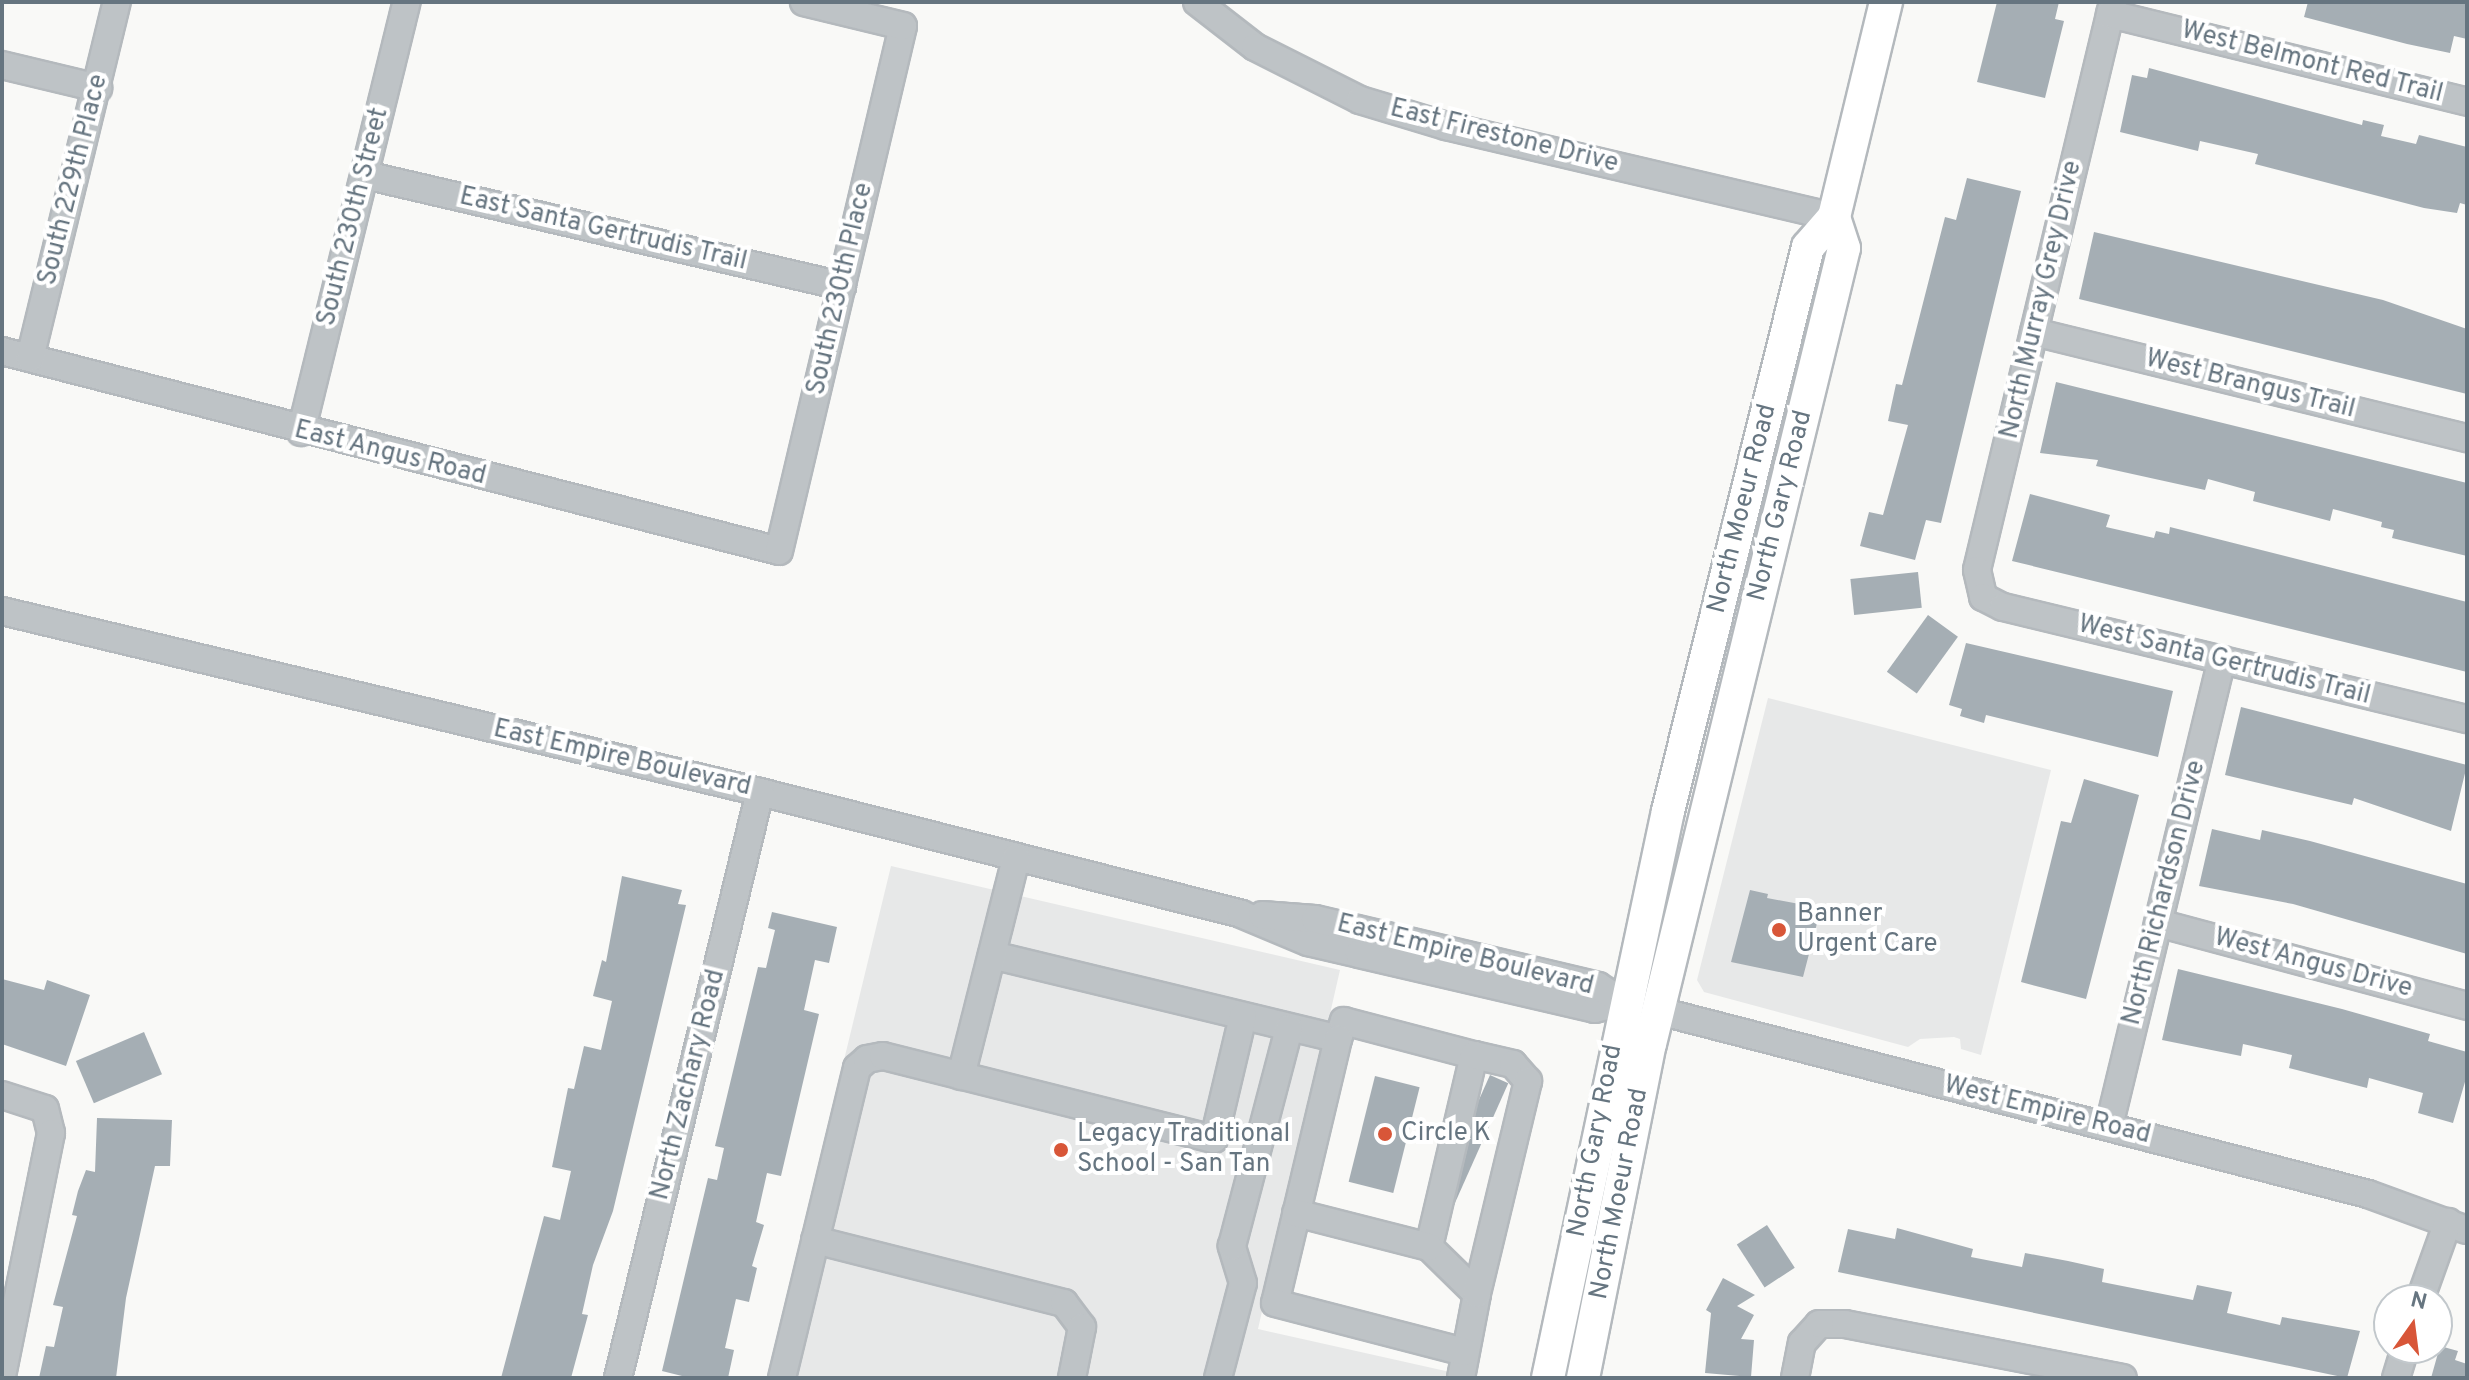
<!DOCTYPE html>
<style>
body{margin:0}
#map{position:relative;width:2469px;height:1380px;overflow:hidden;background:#f9f9f7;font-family:Overpass,sans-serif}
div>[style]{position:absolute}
.built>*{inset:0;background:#e7e8e8}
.building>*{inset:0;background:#a5aeb4;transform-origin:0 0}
.roads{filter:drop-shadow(2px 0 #b4b9bd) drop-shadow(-2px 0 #b4b9bd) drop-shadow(0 2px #b4b9bd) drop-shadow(0 -2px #b4b9bd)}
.minor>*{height:26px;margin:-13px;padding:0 13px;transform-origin:13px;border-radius:13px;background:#bec3c6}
.major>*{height:32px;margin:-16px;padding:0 16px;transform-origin:16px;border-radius:16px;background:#fff}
.dots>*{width:22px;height:22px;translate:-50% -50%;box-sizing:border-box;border:4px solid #fff;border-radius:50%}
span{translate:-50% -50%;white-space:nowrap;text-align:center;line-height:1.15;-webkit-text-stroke:8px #fff;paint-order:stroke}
.street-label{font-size:26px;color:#667580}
.poi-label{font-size:26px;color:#667580}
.left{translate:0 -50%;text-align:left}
.frame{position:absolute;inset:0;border:4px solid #667580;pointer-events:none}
.north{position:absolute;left:2373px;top:1284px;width:80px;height:80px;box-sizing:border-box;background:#fff;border:2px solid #c2c8cc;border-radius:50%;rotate:14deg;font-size:22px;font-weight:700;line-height:32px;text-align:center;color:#667580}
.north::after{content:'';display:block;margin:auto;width:28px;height:36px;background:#d85638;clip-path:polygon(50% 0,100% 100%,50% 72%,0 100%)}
</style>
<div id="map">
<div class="built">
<i style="clip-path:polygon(1768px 698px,2051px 770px,1981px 1055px,1961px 1049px,1960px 1039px,1954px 1037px,1920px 1039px,1908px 1047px,1704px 992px,1697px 980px)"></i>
<i style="clip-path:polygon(891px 866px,1340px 970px,1258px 1329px,1477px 1378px,767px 1378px)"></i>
</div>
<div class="building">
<i style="clip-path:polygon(1997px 2px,2059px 2px,2055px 19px,2064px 21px,2045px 98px,1977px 82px)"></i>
<i style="clip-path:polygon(2308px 2px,2467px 2px,2467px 39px,2454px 36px,2450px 53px,2407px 44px,2304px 17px)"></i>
<i style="clip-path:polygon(2149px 68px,2362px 125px,2363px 120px,2384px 125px,2381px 136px,2416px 144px,2419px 135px,2467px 147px,2467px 205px,2460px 203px,2457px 213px,2424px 208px,2255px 164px,2258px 154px,2200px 141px,2198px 151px,2120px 132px,2132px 75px,2147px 78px)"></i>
<i style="clip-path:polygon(1967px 178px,2021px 191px,1941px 523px,1926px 520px,1915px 560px,1860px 546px,1869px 512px,1883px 515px,1908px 425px,1888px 421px,1896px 384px,1902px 385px,1945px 217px,1956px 220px)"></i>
<i style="clip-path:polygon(2094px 232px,2383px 300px,2467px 329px,2467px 394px,2079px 299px)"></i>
<i style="clip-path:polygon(2056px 382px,2467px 483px,2467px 556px,2392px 538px,2394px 530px,2381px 527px,2382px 522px,2333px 509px,2330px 521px,2253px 501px,2255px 492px,2208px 479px,2205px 490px,2096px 466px,2098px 460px,2040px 453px)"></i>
<i style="clip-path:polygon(2030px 494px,2110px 515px,2106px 527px,2154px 538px,2156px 531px,2169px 534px,2170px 527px,2467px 602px,2467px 672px,2012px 561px)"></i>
<i style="left:1918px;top:572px;width:36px;height:68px;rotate:84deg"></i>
<i style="left:1928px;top:615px;width:37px;height:70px;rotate:36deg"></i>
<i style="clip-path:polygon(1966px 643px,2173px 691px,2158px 757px,1986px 715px,1984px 723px,1960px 716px,1962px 709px,1949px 705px)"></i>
<i style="clip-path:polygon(2241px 707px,2467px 765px,2451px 831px,2354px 798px,2352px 805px,2225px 775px)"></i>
<i style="clip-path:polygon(2084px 779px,2139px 795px,2086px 999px,2021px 982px,2061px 821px,2071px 823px)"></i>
<i style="clip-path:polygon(2212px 829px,2260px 840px,2262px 830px,2310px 841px,2467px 884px,2467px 954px,2293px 904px,2199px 886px)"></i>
<i style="clip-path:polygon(622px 876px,682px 890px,678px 904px,686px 905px,613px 1211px,593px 1265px,582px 1314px,588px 1315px,571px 1378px,501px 1378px,544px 1216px,560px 1220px,571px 1171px,552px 1167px,568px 1088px,574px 1089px,584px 1046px,601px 1050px,612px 1001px,593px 996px,602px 960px,606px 962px)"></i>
<i style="clip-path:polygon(1750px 890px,1768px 894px,1767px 898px,1821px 908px,1803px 977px,1731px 962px)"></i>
<i style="clip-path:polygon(772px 912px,837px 927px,829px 963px,815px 960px,804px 1010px,819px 1014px,781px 1176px,767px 1173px,756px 1222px,764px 1225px,752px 1266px,757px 1268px,749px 1302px,736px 1299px,725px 1348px,734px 1350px,728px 1378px,690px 1378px,662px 1371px,708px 1178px,717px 1180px,724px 1148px,715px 1146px,758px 967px,766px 968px,775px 930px,768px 928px)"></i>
<i style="clip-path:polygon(2178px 969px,2342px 1009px,2430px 1034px,2428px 1041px,2467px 1052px,2467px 1075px,2453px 1123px,2418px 1113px,2423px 1093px,2369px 1078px,2367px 1088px,2289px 1068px,2292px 1055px,2243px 1044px,2241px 1056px,2162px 1040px)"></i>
<i style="clip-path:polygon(2px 979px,44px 990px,47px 980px,90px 995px,66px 1066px,2px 1044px)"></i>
<i style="left:144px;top:1032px;width:46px;height:74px;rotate:67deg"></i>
<i style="left:1490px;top:1075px;width:20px;height:173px;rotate:24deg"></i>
<i style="left:1375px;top:1076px;width:46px;height:109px;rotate:14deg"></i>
<i style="clip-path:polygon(97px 1118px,172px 1120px,170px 1166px,155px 1166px,126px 1298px,116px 1378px,39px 1378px,46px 1346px,54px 1347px,63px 1307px,53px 1305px,77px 1216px,72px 1215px,78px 1191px,86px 1170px,95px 1172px)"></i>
<i style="left:1767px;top:1225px;width:51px;height:36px;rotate:57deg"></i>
<i style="clip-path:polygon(1897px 1228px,1973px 1249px,1971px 1257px,2022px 1267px,2025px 1253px,2068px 1261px,2104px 1269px,2102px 1282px,2193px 1300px,2197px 1285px,2232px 1292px,2227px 1313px,2280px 1325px,2282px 1317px,2360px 1331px,2347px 1378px,1838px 1272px,1848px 1229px,1895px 1239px)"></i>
<i style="clip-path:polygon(1723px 1278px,1755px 1295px,1737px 1306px,1754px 1315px,1741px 1339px,1754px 1340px,1751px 1377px,1705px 1373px,1711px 1313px,1706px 1310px)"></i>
<i style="clip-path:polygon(2440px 1346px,2458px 1351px,2455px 1360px,2467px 1364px,2467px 1378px,2431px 1378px)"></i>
</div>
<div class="roads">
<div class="minor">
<i style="left:1197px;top:2px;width:73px;rotate:37.8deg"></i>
<i style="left:1255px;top:47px;width:118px;rotate:26.8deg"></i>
<i style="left:1360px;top:100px;width:90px;rotate:16.8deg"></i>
<i style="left:1446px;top:126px;width:399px;rotate:13.2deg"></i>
<i style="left:2113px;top:2px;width:584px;rotate:103.47deg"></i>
<i style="left:1977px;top:570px;width:28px;rotate:77deg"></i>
<i style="left:1983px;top:597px;width:22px;rotate:27deg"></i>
<i style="left:2003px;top:607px;width:477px;rotate:13.6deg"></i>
<i style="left:2110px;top:14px;width:368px;rotate:13.8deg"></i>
<i style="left:2px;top:65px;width:99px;rotate:13.5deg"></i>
<i style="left:365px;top:175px;width:490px;rotate:13.1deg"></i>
<i style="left:2034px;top:332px;width:446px;rotate:13.8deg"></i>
<i style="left:2px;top:351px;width:802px;rotate:14.43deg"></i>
<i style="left:779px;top:551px;width:539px;rotate:-76.71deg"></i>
<i style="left:903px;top:26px;width:102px;rotate:-166.4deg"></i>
<i style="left:30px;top:358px;width:366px;rotate:-76.3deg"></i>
<i style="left:301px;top:432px;width:443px;rotate:-76.2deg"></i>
<i style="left:2px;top:611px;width:779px;rotate:13.43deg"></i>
<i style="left:760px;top:792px;width:496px;rotate:14.2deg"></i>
<i style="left:1241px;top:914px;width:73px;rotate:22.7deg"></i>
<i style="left:1308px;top:942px;width:52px;rotate:13.2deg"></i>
<i style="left:1359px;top:954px;width:242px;rotate:13.1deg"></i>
<i style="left:1595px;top:1009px;width:30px;rotate:-14deg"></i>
<i style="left:1262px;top:915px;width:53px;rotate:4.3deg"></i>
<i style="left:1315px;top:919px;width:291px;rotate:13.3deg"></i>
<i style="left:1598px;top:986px;width:31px;rotate:32deg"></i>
<i style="left:1624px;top:1002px;width:768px;rotate:14.47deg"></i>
<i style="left:2368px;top:1194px;width:105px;rotate:20deg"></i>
<i style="left:2158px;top:923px;width:320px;rotate:15deg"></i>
<i style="left:992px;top:955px;width:356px;rotate:13.6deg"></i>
<i style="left:1338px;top:1039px;width:19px;rotate:-72deg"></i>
<i style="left:1344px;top:1021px;width:134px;rotate:14.7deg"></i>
<i style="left:1474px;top:1055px;width:197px;rotate:103.2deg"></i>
<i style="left:1429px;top:1247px;width:67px;rotate:44.4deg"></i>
<i style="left:1477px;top:1294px;width:86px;rotate:100.8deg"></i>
<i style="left:1338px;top:1039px;width:271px;rotate:103.4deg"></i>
<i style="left:1275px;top:1303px;width:196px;rotate:14.5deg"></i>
<i style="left:1474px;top:1055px;width:40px;rotate:13deg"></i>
<i style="left:1513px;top:1064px;width:23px;rotate:49deg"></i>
<i style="left:1528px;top:1081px;width:219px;rotate:103.5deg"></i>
<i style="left:961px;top:1076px;width:225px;rotate:-75.8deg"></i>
<i style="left:2px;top:1095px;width:45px;rotate:18deg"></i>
<i style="left:45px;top:1109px;width:25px;rotate:76deg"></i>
<i style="left:51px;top:1133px;width:248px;rotate:101.4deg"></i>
<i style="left:2109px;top:1126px;width:480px;rotate:-76.4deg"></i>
<i style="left:1296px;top:1213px;width:137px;rotate:14.3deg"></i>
<i style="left:815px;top:1240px;width:257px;rotate:14.2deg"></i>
<i style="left:1064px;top:1303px;width:30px;rotate:53deg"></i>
<i style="left:1082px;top:1327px;width:52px;rotate:101.1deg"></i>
<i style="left:2420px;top:1300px;width:83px;rotate:-70.3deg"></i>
<i style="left:618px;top:1378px;width:603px;rotate:-76.38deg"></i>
<i style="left:782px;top:1378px;width:319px;rotate:-76.4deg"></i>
<i style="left:857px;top:1068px;width:13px;rotate:-42deg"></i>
<i style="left:867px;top:1059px;width:16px;rotate:-11deg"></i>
<i style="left:883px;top:1056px;width:341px;rotate:14.1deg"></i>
<i style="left:1214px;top:1139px;width:126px;rotate:-76.7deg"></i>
<i style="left:1218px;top:1378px;width:98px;rotate:-75.3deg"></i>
<i style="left:1243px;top:1283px;width:39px;rotate:-107deg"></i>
<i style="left:1232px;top:1246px;width:225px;rotate:-75.3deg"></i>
<i style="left:1795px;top:1378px;width:36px;rotate:-79deg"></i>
<i style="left:1802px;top:1343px;width:25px;rotate:-48deg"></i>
<i style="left:1819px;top:1324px;width:26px"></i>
<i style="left:1845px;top:1324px;width:283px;rotate:11deg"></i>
<i style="left:2396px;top:1378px;width:31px;rotate:-73deg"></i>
</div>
<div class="major">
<i style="left:1548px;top:1378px;width:580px;rotate:-78.05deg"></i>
<i style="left:1668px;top:811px;width:581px;rotate:-76.06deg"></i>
<i style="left:1808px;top:247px;width:40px;rotate:-49deg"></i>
<i style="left:1583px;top:1378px;width:341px;rotate:-78.7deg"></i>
<i style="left:1650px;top:1044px;width:819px;rotate:-76.3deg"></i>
<i style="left:1844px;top:248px;width:33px;rotate:-108deg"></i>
<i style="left:1834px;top:217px;width:221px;rotate:-76.4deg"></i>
</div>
</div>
<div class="dots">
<i style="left:1779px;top:930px;background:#d85638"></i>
<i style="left:1385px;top:1134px;background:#d85638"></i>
<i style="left:1061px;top:1150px;background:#d85638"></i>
</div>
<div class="street-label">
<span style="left:2312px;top:63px;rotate:14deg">West Belmont Red Trail</span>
<span style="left:1504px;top:137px;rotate:14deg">East Firestone Drive</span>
<span style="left:74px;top:180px;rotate:-76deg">South 229th Place</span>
<span style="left:354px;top:217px;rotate:-76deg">South 230th Street</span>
<span style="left:603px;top:230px;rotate:13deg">East Santa Gertrudis Trail</span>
<span style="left:841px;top:289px;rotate:-77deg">South 230th Place</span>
<span style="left:2042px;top:300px;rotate:-77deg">North Murray Grey Drive</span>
<span style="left:2250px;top:385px;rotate:14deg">West Brangus Trail</span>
<span style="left:390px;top:454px;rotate:14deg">East Angus Road</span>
<span style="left:1781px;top:506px;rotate:-76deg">North Gary Road</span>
<span style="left:1743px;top:509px;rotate:-76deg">North Moeur Road</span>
<span style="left:2224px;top:661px;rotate:14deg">West Santa Gertrudis Trail</span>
<span style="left:622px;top:759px;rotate:13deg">East Empire Boulevard</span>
<span style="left:2165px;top:893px;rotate:-76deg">North Richardson Drive</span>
<span style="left:1465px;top:956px;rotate:14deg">East Empire Boulevard</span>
<span style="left:2313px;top:964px;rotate:15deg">West Angus Drive</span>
<span style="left:689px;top:1085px;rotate:-76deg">North Zachary Road</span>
<span style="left:2047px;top:1111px;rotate:14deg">West Empire Road</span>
<span style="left:1596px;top:1141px;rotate:-79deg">North Gary Road</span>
<span style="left:1620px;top:1194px;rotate:-79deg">North Moeur Road</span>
</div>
<div class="poi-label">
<span class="left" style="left:1797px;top:930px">Banner<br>Urgent Care</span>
<span class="left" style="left:1401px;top:1134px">Circle K</span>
<span class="left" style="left:1077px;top:1150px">Legacy Traditional<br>School - San Tan</span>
</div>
<div class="frame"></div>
<div class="north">N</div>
</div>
